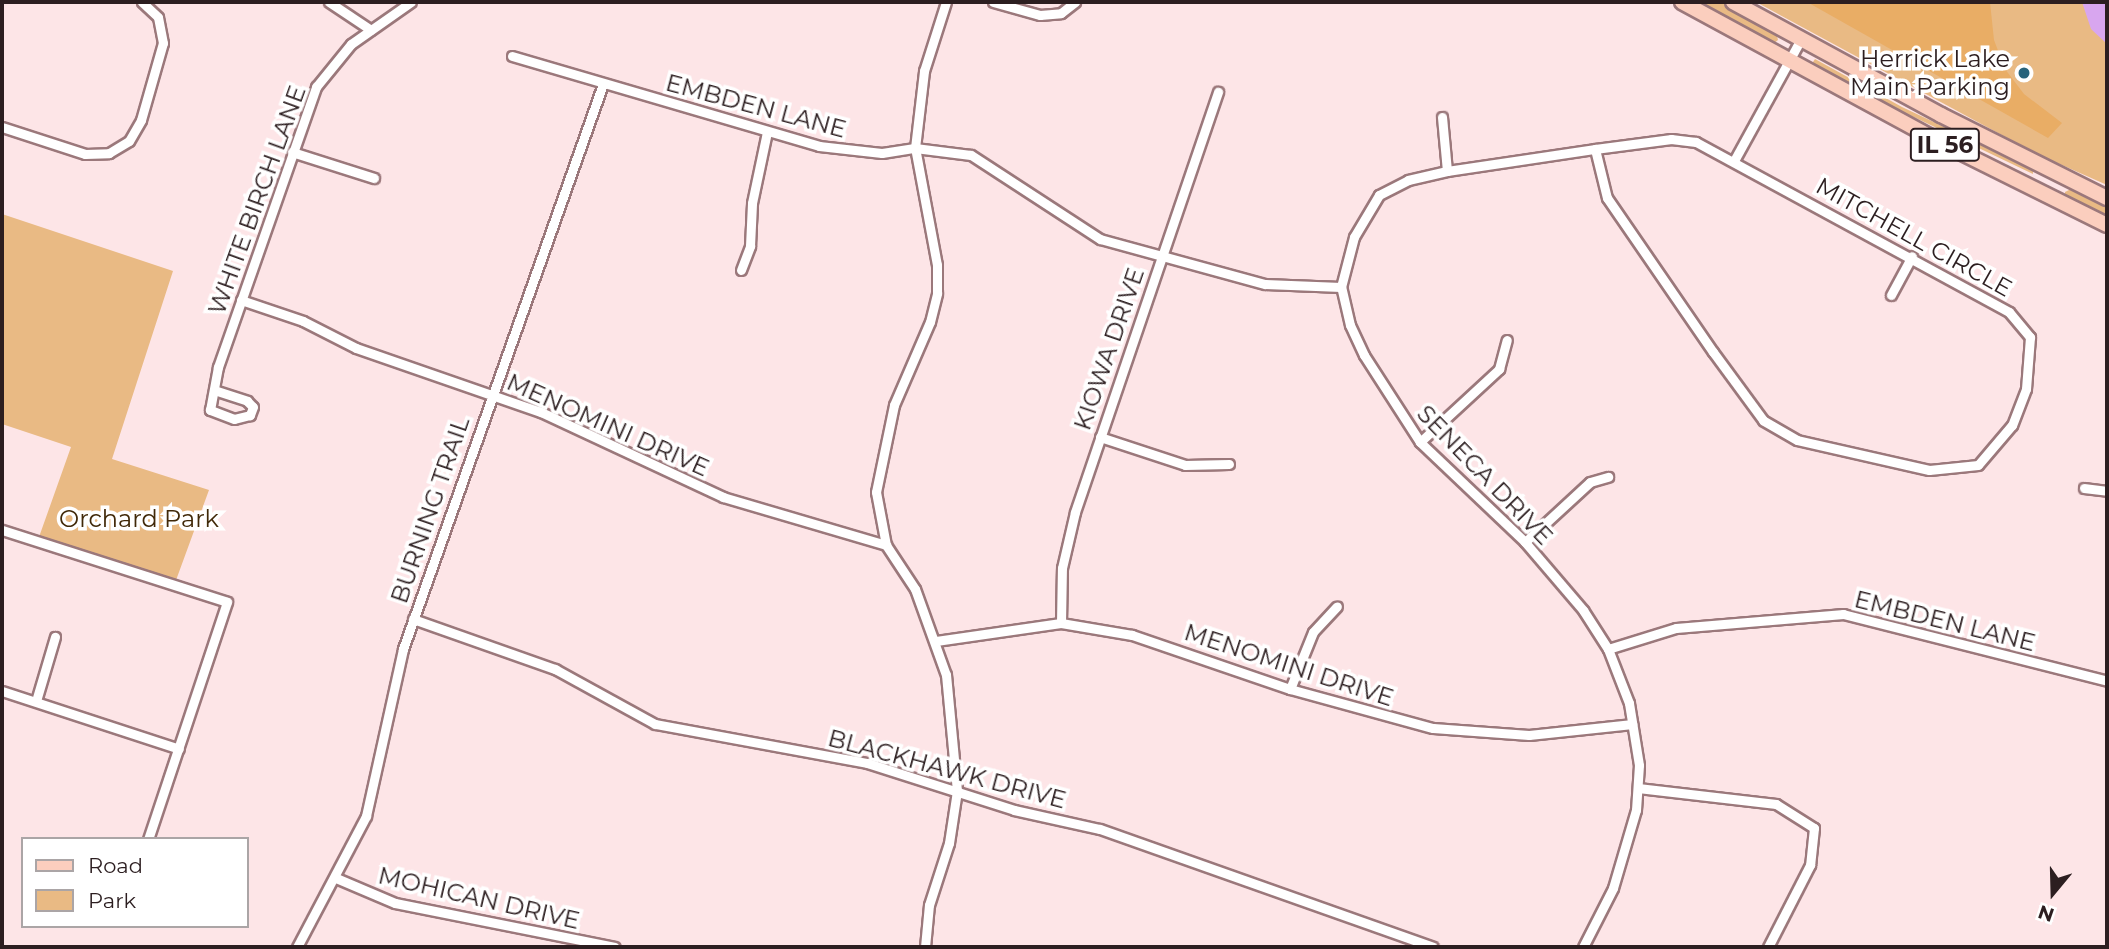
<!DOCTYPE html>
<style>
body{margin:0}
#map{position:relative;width:2109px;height:949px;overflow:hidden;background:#fde5e7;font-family:Montserrat,sans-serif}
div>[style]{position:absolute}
.green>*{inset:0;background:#e9ba84}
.forest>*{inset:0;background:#e9ad65}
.water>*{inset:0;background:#d8a6ef}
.roads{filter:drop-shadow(2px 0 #9b787b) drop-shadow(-2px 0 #9b787b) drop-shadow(0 2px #9b787b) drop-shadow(0 -2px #9b787b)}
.street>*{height:9px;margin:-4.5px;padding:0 4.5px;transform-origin:4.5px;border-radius:4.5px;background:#fff}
.primary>*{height:14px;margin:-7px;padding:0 7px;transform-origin:7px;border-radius:7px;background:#fbcebe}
.dots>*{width:19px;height:19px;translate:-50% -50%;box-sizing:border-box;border:4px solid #fff;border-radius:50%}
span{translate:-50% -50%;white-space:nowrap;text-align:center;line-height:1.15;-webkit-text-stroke:7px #fff;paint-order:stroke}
.shield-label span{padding:2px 5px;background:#fff;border:2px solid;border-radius:5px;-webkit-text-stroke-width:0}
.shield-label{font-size:23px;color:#2c1e20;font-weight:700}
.poi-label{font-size:24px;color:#2c1e20}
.right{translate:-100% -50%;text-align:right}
.street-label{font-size:24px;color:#2c1e20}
.park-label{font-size:24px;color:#402808}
.frame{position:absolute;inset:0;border:4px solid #2c1e20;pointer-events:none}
.legend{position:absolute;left:21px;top:837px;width:228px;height:91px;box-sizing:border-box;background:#fff;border:2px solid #aba5a6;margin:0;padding:9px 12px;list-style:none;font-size:21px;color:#2c1e20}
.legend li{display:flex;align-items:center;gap:14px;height:35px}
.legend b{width:35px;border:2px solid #aba5a6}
.north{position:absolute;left:2018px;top:858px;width:70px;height:70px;-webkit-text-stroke:5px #fff;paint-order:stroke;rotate:199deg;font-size:19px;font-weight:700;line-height:28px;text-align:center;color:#2c1e20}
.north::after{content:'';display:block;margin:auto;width:24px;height:32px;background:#2c1e20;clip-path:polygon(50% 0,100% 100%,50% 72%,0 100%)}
</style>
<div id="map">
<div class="green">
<i style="clip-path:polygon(1695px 2px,1721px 2px,1776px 32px,1778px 40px,1773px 44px)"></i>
<i style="clip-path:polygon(1756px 2px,2107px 2px,2107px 185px,2037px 154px)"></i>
<i style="clip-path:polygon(1815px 59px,1902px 107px,2033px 169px,2033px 174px,1849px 86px,1811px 65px)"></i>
<i style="clip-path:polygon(2073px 188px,2107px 204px,2107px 218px,2065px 197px,2065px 192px)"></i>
<i style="clip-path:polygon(2px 214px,173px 271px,112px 459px,209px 490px,175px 583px,39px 537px,71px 447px,2px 424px)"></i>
</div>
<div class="forest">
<i style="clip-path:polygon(1807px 2px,1990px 2px,1994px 40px,2005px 69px,2024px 94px,2062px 123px,2048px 138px)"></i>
</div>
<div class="water">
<i style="clip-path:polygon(2082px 2px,2107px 2px,2107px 44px,2091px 29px)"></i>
</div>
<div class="roads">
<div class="street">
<i style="left:329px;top:2px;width:50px;rotate:33.7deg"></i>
<i style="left:993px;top:2px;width:49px;rotate:15.5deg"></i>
<i style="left:1040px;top:15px;width:21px;rotate:-5deg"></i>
<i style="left:1061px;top:13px;width:18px;rotate:-38deg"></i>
<i style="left:512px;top:56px;width:320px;rotate:16.3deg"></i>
<i style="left:819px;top:146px;width:63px;rotate:6.3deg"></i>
<i style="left:882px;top:153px;width:33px;rotate:-9deg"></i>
<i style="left:915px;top:148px;width:56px;rotate:7.1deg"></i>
<i style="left:971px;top:155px;width:154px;rotate:33.1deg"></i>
<i style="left:1100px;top:239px;width:171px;rotate:15.3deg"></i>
<i style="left:1265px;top:284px;width:76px;rotate:2.3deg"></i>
<i style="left:1442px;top:117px;width:54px;rotate:84.7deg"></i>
<i style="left:2px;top:127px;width:87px;rotate:18deg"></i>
<i style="left:85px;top:154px;width:24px;rotate:-2deg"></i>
<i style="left:109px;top:153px;width:23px;rotate:-31deg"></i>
<i style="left:129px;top:141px;width:24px;rotate:-60deg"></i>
<i style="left:141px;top:120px;width:80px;rotate:-74.1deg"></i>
<i style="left:163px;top:43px;width:26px;rotate:-101deg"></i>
<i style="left:158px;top:17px;width:22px;rotate:-137deg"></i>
<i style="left:292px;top:152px;width:86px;rotate:17.6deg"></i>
<i style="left:1735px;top:159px;width:137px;rotate:-61.2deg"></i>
<i style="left:741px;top:270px;width:26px;rotate:-69deg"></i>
<i style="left:750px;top:246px;width:43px;rotate:-87.3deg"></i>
<i style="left:752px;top:203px;width:73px;rotate:-78.1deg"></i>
<i style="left:1891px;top:295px;width:44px;rotate:-61.7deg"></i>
<i style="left:241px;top:300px;width:65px;rotate:18.7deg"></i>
<i style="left:303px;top:321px;width:59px;rotate:27deg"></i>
<i style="left:356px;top:348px;width:196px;rotate:19.1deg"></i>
<i style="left:541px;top:412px;width:201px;rotate:25deg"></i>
<i style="left:723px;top:497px;width:170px;rotate:16.4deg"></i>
<i style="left:214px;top:390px;width:35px;rotate:18deg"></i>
<i style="left:247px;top:401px;width:8px;rotate:45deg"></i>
<i style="left:253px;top:407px;width:9px;rotate:111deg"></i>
<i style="left:250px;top:415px;width:16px;rotate:166deg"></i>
<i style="left:234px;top:419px;width:26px;rotate:-159deg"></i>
<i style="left:210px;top:410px;width:44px;rotate:-79.5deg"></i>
<i style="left:218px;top:367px;width:297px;rotate:-70.7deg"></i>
<i style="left:316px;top:87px;width:55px;rotate:-50.9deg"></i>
<i style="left:351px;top:44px;width:73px;rotate:-35deg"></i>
<i style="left:1100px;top:437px;width:89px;rotate:18.2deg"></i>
<i style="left:1185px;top:465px;width:44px;rotate:-1.3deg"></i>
<i style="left:1420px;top:442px;width:108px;rotate:-42.7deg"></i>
<i style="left:1499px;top:369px;width:30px;rotate:-75deg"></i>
<i style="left:2084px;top:488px;width:23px;rotate:7deg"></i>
<i style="left:2px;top:530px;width:236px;rotate:17.7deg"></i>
<i style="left:227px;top:602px;width:250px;rotate:108.4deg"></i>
<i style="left:1525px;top:542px;width:88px;rotate:-42.7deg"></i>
<i style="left:1590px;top:482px;width:19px;rotate:-16deg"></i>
<i style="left:413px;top:619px;width:151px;rotate:19.4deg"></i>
<i style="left:555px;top:669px;width:114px;rotate:28.8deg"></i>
<i style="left:655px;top:724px;width:216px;rotate:10.4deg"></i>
<i style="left:867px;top:763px;width:154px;rotate:17.7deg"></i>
<i style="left:1014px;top:810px;width:88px;rotate:12.5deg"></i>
<i style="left:1100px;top:829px;width:353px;rotate:19.5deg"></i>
<i style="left:1061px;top:623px;width:55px;rotate:-89deg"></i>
<i style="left:1062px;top:568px;width:57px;rotate:-76.9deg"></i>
<i style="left:1075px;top:512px;width:444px;rotate:-71.2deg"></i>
<i style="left:936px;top:641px;width:126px;rotate:-8.2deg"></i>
<i style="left:1061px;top:623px;width:72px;rotate:9.6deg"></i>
<i style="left:1132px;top:635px;width:167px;rotate:18.9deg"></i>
<i style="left:1290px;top:689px;width:148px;rotate:15.3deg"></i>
<i style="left:1433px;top:728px;width:96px;rotate:4.2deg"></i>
<i style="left:1529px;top:735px;width:104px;rotate:-6.1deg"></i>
<i style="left:1608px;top:649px;width:71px;rotate:-17.2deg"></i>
<i style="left:1676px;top:628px;width:168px;rotate:-4.8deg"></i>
<i style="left:1843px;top:614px;width:272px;rotate:14.2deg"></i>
<i style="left:1290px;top:689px;width:61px;rotate:-68deg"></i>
<i style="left:1313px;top:632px;width:35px;rotate:-47deg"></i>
<i style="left:2px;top:691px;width:186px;rotate:18.1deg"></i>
<i style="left:36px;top:701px;width:67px;rotate:-73.5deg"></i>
<i style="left:1638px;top:788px;width:139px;rotate:6.6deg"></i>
<i style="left:1776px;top:804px;width:45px;rotate:32.3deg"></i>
<i style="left:1814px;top:828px;width:37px;rotate:96deg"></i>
<i style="left:1810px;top:865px;width:92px;rotate:117.1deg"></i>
<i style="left:336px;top:878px;width:64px;rotate:23deg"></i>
<i style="left:395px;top:903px;width:224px;rotate:11.3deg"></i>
<i style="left:297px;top:947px;width:148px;rotate:-62.2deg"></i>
<i style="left:366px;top:816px;width:171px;rotate:-77.5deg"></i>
<i style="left:403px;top:649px;width:599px;rotate:-70.51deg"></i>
<i style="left:925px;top:947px;width:42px;rotate:-84.6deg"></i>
<i style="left:929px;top:905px;width:65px;rotate:-72.1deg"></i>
<i style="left:949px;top:843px;width:53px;rotate:-81.3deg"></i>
<i style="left:957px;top:791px;width:117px;rotate:-95.4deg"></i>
<i style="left:946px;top:675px;width:91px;rotate:-109.8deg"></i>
<i style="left:915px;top:589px;width:53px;rotate:-123.4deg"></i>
<i style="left:886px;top:545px;width:54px;rotate:-100.7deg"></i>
<i style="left:876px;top:492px;width:89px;rotate:-78.3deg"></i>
<i style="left:894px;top:405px;width:90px;rotate:-66.6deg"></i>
<i style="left:930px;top:322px;width:30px;rotate:-76deg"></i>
<i style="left:937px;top:293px;width:28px;rotate:-90deg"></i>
<i style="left:937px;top:265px;width:119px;rotate:-100.6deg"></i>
<i style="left:915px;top:148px;width:78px;rotate:-83.3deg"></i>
<i style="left:924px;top:71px;width:72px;rotate:-72.3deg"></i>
<i style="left:1583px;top:947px;width:66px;rotate:-63deg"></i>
<i style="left:1613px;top:888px;width:81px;rotate:-73.6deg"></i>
<i style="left:1636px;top:810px;width:45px;rotate:-86.2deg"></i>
<i style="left:1639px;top:765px;width:63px;rotate:-99.2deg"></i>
<i style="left:1629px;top:703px;width:58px;rotate:-111.3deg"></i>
<i style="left:1608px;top:649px;width:46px;rotate:-122.7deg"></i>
<i style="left:1583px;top:610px;width:89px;rotate:-130.5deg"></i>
<i style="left:1525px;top:542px;width:145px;rotate:-136.4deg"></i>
<i style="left:1420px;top:442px;width:103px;rotate:-122.8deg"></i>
<i style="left:1364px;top:355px;width:33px;rotate:-115deg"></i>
<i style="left:1350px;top:325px;width:39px;rotate:-103deg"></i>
<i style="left:1341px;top:287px;width:52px;rotate:-75.4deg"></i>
<i style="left:1354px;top:237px;width:49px;rotate:-59.2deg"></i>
<i style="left:1379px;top:195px;width:33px;rotate:-27deg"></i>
<i style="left:1408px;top:180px;width:40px;rotate:-13deg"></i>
<i style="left:1447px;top:171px;width:150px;rotate:-8.5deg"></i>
<i style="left:1595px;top:149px;width:77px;rotate:-7.5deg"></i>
<i style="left:1671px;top:139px;width:25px;rotate:7deg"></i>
<i style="left:1696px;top:142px;width:356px;rotate:28.5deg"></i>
<i style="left:2009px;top:312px;width:33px;rotate:50deg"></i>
<i style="left:2030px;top:337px;width:52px;rotate:94.4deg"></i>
<i style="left:2026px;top:389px;width:39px;rotate:111deg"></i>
<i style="left:2012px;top:425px;width:52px;rotate:130.4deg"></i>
<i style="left:1978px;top:465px;width:49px;rotate:174.2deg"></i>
<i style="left:1929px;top:470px;width:135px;rotate:-167.2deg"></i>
<i style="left:1797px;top:440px;width:39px;rotate:-150deg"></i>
<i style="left:1763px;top:420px;width:84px;rotate:-126.3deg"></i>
<i style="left:1713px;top:352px;width:187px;rotate:-124.5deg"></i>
<i style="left:1607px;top:198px;width:50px;rotate:-103.8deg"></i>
</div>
<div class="primary">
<i style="left:1682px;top:2px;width:298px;rotate:28.5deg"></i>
<i style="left:1944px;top:144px;width:182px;rotate:26.4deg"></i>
<i style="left:1733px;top:2px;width:237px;rotate:28.5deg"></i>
<i style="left:1941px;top:115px;width:186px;rotate:26.6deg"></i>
</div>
</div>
<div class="dots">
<i style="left:2024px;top:73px;background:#27637b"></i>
</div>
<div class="shield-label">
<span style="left:1945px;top:145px">IL 56</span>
</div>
<div class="poi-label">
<span class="right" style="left:2010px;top:73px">Herrick Lake<br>Main Parking</span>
</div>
<div class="street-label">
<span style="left:756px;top:106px;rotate:15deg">EMBDEN LANE</span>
<span style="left:257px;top:200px;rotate:-70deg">WHITE BIRCH LANE</span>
<span style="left:1914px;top:237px;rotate:29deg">MITCHELL CIRCLE</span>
<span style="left:1109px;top:349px;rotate:-71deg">KIOWA DRIVE</span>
<span style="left:608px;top:425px;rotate:24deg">MENOMINI DRIVE</span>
<span style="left:1485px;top:475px;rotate:46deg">SENECA DRIVE</span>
<span style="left:430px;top:510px;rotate:-71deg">BURNING TRAIL</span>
<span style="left:1945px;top:621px;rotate:14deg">EMBDEN LANE</span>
<span style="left:1289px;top:665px;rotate:18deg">MENOMINI DRIVE</span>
<span style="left:947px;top:769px;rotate:15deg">BLACKHAWK DRIVE</span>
<span style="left:479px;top:898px;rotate:13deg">MOHICAN DRIVE</span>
</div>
<div class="park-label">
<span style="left:139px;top:519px">Orchard Park</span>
</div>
<div class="frame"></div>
<ul class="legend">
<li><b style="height:9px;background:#fbcebe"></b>Road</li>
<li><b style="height:19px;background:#e9ba84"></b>Park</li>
</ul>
<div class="north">N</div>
</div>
